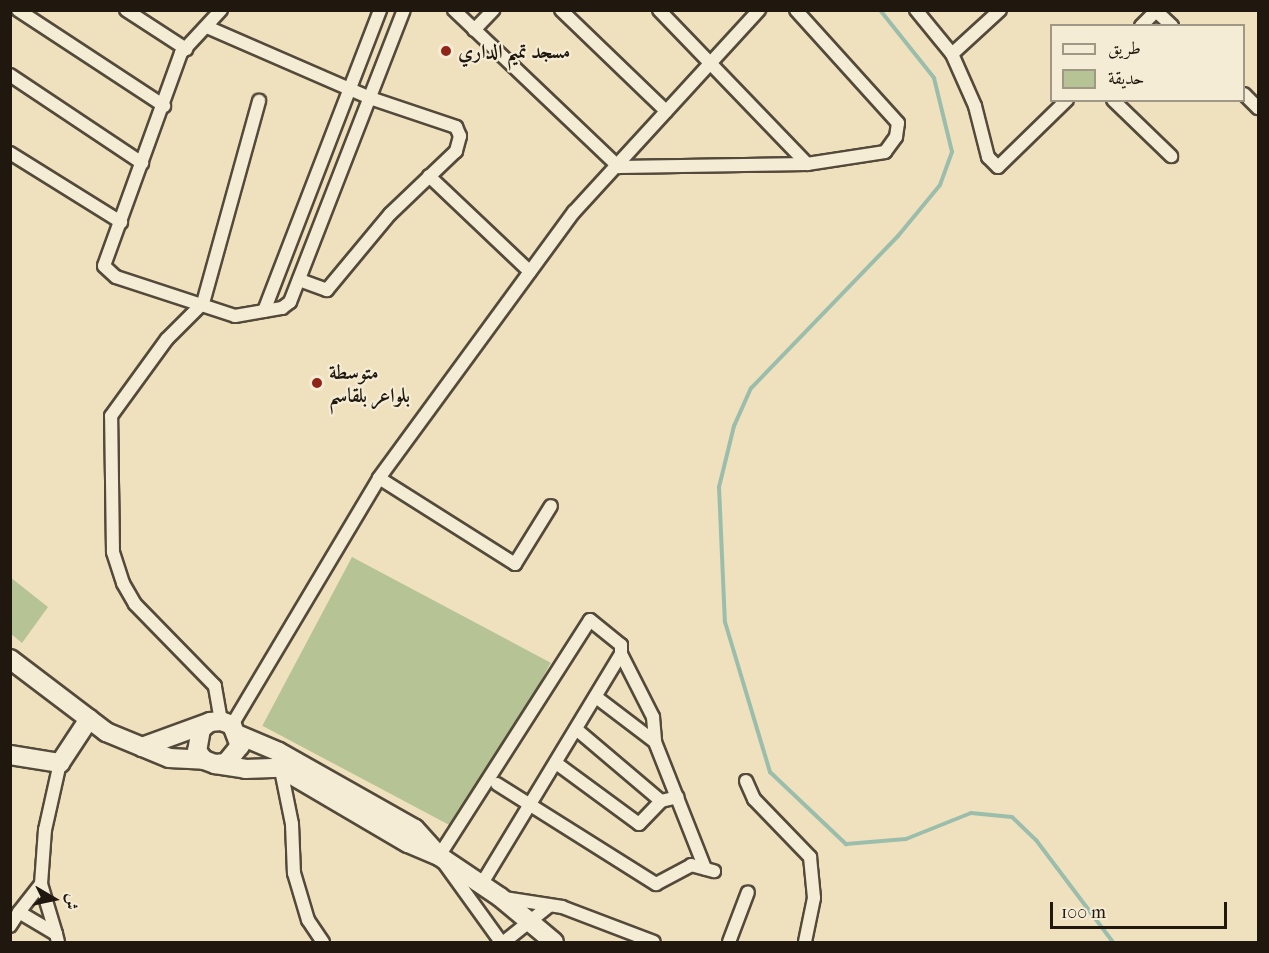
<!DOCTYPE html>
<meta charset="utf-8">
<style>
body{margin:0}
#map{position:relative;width:1269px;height:953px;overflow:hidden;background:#f0e1be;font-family:"IM FELL French Canon",Amiri,serif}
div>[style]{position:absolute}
.green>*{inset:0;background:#b6c394;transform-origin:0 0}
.stream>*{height:4px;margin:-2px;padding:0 2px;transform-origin:2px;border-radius:2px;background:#9bbeac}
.roads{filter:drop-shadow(2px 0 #544a3b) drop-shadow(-2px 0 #544a3b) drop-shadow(0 2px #544a3b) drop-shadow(0 -2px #544a3b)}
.street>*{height:12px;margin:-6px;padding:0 6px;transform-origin:6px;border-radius:6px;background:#f5ecd5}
.secondary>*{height:18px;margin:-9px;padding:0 9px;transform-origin:9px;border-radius:9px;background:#f5ecd5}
.dots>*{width:16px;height:16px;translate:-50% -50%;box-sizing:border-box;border:3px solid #f5ecd5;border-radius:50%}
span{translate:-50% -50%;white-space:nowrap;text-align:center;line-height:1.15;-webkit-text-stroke:4.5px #f5ecd5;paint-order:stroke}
.poi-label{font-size:20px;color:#20170f;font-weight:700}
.left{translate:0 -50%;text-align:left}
.frame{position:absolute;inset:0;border:12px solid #20170f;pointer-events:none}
.legend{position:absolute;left:1050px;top:24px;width:195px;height:78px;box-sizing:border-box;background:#f5ecd5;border:2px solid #a09786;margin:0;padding:8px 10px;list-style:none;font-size:18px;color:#20170f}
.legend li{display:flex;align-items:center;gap:12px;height:30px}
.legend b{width:30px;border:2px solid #a09786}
.north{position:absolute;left:24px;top:869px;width:60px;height:60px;-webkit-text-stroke:4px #f5ecd5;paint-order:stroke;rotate:99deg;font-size:16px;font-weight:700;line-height:24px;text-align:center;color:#20170f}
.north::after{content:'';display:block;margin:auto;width:21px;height:27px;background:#20170f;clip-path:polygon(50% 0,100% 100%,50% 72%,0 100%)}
.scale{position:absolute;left:1050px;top:902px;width:177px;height:27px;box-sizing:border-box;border:3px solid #20170f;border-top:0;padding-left:8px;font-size:18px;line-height:21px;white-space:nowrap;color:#20170f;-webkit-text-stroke:4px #f5ecd5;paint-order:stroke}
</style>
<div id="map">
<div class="green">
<i style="left:352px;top:557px;width:225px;height:191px;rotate:28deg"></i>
<i style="clip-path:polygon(10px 577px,48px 607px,22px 643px,11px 634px)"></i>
</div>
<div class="stream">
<i style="left:880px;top:10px;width:87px;rotate:51.5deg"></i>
<i style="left:934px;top:78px;width:76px;rotate:76.3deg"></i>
<i style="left:952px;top:152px;width:35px;rotate:110deg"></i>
<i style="left:940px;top:185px;width:66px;rotate:129.5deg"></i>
<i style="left:898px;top:236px;width:211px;rotate:134deg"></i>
<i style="left:751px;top:388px;width:42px;rotate:114.1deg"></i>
<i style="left:734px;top:426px;width:63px;rotate:103.8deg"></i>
<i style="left:719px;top:487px;width:135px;rotate:87.5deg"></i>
<i style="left:725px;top:622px;width:157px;rotate:73.3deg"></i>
<i style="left:770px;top:772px;width:105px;rotate:43.5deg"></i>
<i style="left:846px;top:844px;width:60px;rotate:-4.8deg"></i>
<i style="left:906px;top:839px;width:70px;rotate:-21.8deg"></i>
<i style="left:971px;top:813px;width:41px;rotate:5.6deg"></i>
<i style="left:1012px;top:817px;width:33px;rotate:44deg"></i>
<i style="left:1036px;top:840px;width:128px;rotate:53deg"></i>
</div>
<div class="roads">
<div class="street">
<i style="left:18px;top:10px;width:175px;rotate:33.3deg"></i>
<i style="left:126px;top:10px;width:72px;rotate:33deg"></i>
<i style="left:221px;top:10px;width:59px;rotate:132.9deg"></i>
<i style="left:181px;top:53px;width:226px;rotate:109.9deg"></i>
<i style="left:104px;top:266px;width:16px;rotate:43deg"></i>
<i style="left:116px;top:277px;width:125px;rotate:18.1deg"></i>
<i style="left:235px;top:316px;width:48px;rotate:-9.7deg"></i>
<i style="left:282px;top:308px;width:10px;rotate:-37deg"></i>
<i style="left:290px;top:302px;width:313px;rotate:-68.7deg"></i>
<i style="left:454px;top:10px;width:228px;rotate:43.6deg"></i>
<i style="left:619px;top:167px;width:188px;rotate:-0.9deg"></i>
<i style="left:807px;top:164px;width:79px;rotate:-8.7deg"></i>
<i style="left:885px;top:152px;width:19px;rotate:-54deg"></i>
<i style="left:896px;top:137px;width:14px;rotate:-82deg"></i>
<i style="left:898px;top:123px;width:152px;rotate:-132.1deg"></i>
<i style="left:561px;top:10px;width:146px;rotate:43.9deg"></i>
<i style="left:659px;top:10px;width:214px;rotate:46.1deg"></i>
<i style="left:916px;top:10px;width:57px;rotate:50.7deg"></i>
<i style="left:952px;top:54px;width:57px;rotate:66.1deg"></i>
<i style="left:975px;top:106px;width:53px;rotate:75.7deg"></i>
<i style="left:988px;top:157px;width:14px;rotate:45deg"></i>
<i style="left:998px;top:167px;width:96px;rotate:-44.2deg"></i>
<i style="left:1141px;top:26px;width:21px;rotate:-45deg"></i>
<i style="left:1156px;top:11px;width:22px;rotate:43deg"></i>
<i style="left:207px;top:27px;width:178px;rotate:23.5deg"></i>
<i style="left:370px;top:98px;width:91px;rotate:18.6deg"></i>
<i style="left:456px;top:127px;width:10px;rotate:66deg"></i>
<i style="left:460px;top:136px;width:16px;rotate:105deg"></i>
<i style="left:456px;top:151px;width:91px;rotate:136.3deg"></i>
<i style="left:390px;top:214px;width:99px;rotate:129.7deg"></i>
<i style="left:327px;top:290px;width:30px;rotate:-160deg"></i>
<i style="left:474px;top:30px;width:28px;rotate:-46deg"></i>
<i style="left:952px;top:54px;width:65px;rotate:-42.5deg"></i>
<i style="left:10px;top:75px;width:159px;rotate:33.7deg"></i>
<i style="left:1244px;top:94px;width:20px;rotate:45deg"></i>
<i style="left:1113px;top:100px;width:81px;rotate:44deg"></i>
<i style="left:10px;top:153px;width:131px;rotate:31.9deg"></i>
<i style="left:429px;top:176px;width:139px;rotate:43.5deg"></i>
<i style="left:264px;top:311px;width:323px;rotate:-68.9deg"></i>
<i style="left:379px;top:478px;width:161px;rotate:32.3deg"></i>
<i style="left:515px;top:564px;width:68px;rotate:-58.2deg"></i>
<i style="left:596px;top:697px;width:74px;rotate:37.3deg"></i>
<i style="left:221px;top:721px;width:36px;rotate:-100deg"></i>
<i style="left:215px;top:686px;width:115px;rotate:-134.3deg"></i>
<i style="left:135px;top:604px;width:24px;rotate:-120deg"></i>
<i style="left:123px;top:583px;width:33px;rotate:-108deg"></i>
<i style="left:113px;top:552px;width:136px;rotate:-90.8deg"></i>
<i style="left:111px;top:416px;width:95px;rotate:-54deg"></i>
<i style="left:167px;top:339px;width:51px;rotate:-45deg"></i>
<i style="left:203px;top:303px;width:210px;rotate:-74.5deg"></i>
<i style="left:232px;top:725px;width:287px;rotate:-59.2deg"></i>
<i style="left:379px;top:478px;width:330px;rotate:-53.8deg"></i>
<i style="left:574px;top:212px;width:274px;rotate:-47.5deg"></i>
<i style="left:576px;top:729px;width:111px;rotate:40.3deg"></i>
<i style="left:556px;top:763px;width:103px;rotate:36.3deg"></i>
<i style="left:639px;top:824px;width:32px;rotate:-46deg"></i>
<i style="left:661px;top:801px;width:17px;rotate:-13deg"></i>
<i style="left:280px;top:765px;width:60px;rotate:78.5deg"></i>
<i style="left:292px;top:824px;width:49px;rotate:87.7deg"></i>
<i style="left:294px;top:873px;width:49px;rotate:73.4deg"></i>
<i style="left:308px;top:920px;width:27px;rotate:56deg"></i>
<i style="left:746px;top:781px;width:20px;rotate:66deg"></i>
<i style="left:754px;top:799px;width:81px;rotate:46deg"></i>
<i style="left:810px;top:857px;width:41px;rotate:84.4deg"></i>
<i style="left:814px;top:898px;width:45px;rotate:101.6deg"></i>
<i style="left:497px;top:784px;width:188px;rotate:32.2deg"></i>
<i style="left:656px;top:884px;width:40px;rotate:-28deg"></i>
<i style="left:691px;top:865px;width:24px;rotate:15deg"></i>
<i style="left:41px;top:884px;width:54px;rotate:-85.8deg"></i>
<i style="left:45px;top:830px;width:69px;rotate:-77.4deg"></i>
<i style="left:481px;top:885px;width:270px;rotate:-58.8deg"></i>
<i style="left:504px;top:898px;width:59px;rotate:8.8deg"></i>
<i style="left:562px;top:907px;width:98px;rotate:20.8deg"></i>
<i style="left:10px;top:926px;width:17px;rotate:-57deg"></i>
<i style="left:56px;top:934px;width:43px;rotate:-149.3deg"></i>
<i style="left:19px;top:912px;width:36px;rotate:-52deg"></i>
<i style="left:41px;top:884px;width:52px;rotate:73.3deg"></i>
<i style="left:56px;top:934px;width:8px;rotate:76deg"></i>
<i style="left:501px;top:942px;width:106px;rotate:-125.8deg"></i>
<i style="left:439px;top:856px;width:280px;rotate:-57.4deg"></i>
<i style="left:590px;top:620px;width:40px;rotate:39deg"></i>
<i style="left:621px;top:645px;width:9px;rotate:90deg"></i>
<i style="left:621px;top:654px;width:71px;rotate:63.1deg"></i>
<i style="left:653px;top:717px;width:25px;rotate:85deg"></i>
<i style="left:655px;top:742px;width:136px;rotate:68.4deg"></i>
<i style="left:504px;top:942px;width:58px;rotate:-38.7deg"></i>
<i style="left:729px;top:942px;width:53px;rotate:-69.2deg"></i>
</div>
<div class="secondary">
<i style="left:10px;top:659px;width:121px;rotate:37.2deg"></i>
<i style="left:106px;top:732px;width:68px;rotate:22.4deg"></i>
<i style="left:169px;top:758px;width:35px;rotate:3deg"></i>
<i style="left:239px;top:735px;width:43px;rotate:23deg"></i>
<i style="left:279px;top:752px;width:156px;rotate:29.5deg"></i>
<i style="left:415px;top:829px;width:36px;rotate:48deg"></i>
<i style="left:439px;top:856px;width:73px;rotate:33.9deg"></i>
<i style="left:500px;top:897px;width:70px;rotate:39.8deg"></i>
<i style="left:142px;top:747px;width:70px;rotate:-20deg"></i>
<i style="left:10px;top:755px;width:51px;rotate:9.1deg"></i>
<i style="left:60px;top:763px;width:53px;rotate:-56.6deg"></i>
<i style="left:215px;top:764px;width:11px;rotate:-5deg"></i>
<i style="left:226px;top:763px;width:22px;rotate:-51deg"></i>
<i style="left:240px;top:746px;width:22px;rotate:-111deg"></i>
<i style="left:232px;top:725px;width:12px;rotate:-160deg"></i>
<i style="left:221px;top:721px;width:11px;rotate:175deg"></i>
<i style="left:210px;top:722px;width:11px;rotate:142deg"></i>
<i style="left:201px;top:729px;width:22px;rotate:100deg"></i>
<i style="left:197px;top:751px;width:11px;rotate:52deg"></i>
<i style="left:204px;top:760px;width:12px;rotate:20deg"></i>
<i style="left:215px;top:764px;width:30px;rotate:9deg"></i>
<i style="left:245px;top:769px;width:35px;rotate:-2deg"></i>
<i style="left:280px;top:768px;width:148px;rotate:30.4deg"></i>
<i style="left:408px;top:843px;width:34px;rotate:23deg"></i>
</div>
</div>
<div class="dots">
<i style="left:446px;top:51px;background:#8f2418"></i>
<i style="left:317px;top:383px;background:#8f2418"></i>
</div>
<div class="poi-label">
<span class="left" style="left:458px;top:51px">مسجد تميم الداري</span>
<span class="left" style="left:329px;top:384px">متوسطة<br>بلواعر بلقاسم</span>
</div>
<div class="frame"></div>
<ul class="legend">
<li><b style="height:8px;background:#f5ecd5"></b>طريق</li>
<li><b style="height:16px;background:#b6c394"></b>حديقة</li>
</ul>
<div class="north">ش</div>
<div class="scale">100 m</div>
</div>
